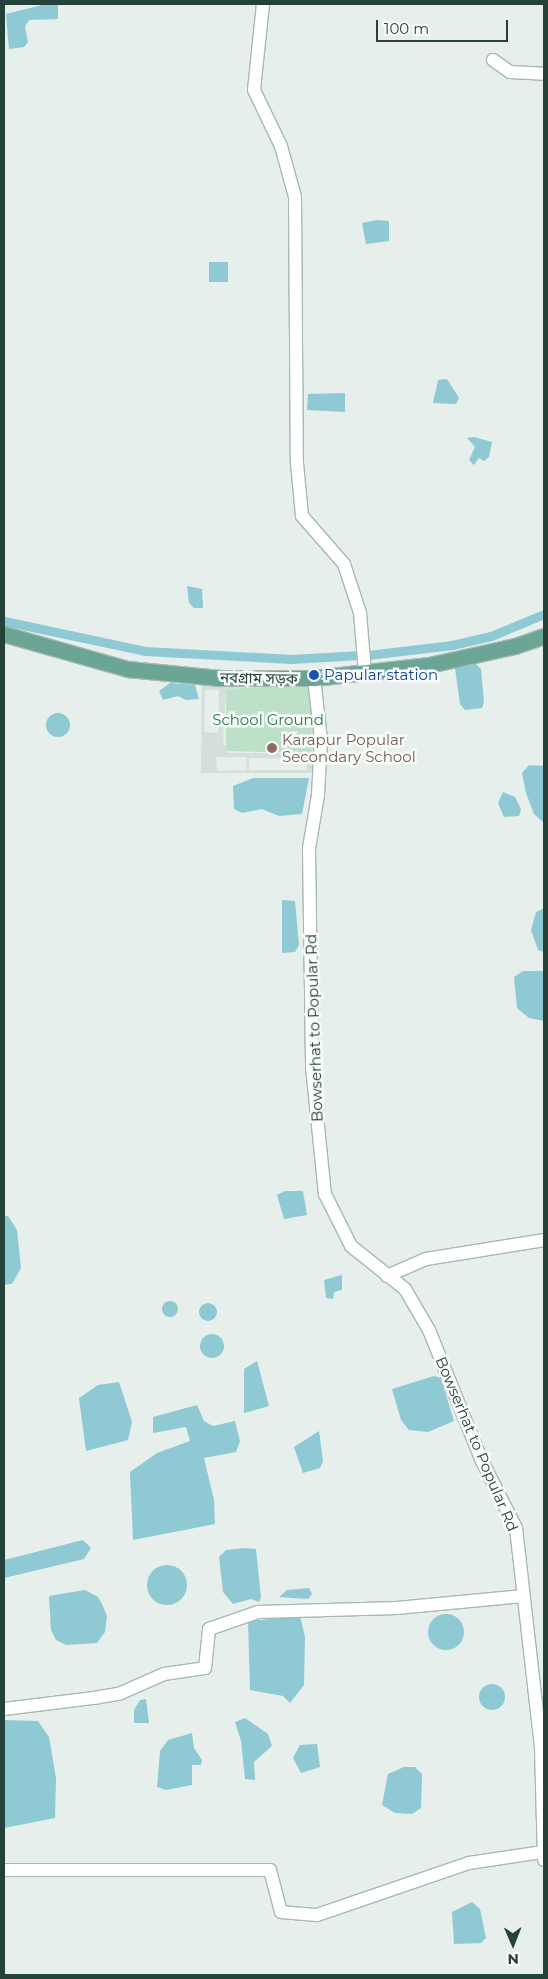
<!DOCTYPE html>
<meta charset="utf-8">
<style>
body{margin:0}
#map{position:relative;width:548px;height:1979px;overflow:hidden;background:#e6efeb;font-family:Montserrat,"Noto Sans Bengali",sans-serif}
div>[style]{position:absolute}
.built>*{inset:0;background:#d4dfda}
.green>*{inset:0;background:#bfe0c8}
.water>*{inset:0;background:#8ec9d4;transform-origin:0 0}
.round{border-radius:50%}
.canal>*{height:9px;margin:-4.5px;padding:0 4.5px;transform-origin:4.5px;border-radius:4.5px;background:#8ec9d4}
.roads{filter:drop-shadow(1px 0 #a8b8b2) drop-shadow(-1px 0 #a8b8b2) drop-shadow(0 1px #a8b8b2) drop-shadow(0 -1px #a8b8b2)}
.minor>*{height:12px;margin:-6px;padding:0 6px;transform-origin:6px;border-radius:6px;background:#fff}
.major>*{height:15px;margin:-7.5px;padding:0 7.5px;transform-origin:7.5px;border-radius:7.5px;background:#6aa596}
.dots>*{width:14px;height:14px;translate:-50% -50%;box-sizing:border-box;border:2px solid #f7fbf9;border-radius:50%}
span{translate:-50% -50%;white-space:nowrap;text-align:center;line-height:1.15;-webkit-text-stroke:5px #f7fbf9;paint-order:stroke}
.transit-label{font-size:15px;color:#164399}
.left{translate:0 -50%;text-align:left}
.street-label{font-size:15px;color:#24423a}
.park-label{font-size:15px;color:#2d7a4b}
.education-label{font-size:15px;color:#785e54}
.frame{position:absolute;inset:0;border:5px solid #24423a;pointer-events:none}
.north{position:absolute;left:488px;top:1919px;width:50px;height:50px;-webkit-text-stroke:4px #f7fbf9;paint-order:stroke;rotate:179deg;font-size:14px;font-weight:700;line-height:20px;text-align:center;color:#24423a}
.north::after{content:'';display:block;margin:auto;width:18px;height:22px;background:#24423a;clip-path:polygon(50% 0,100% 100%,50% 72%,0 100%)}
.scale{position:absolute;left:376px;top:20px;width:132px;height:22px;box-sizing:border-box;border:2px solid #24423a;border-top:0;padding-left:6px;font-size:15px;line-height:18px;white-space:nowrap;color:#24423a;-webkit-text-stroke:4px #f7fbf9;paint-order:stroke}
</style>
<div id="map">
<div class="built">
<i style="clip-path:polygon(evenodd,313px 684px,318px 773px,201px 773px,202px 685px,313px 684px,303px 685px,311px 689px,311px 753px,228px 753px,223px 741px,226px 689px,303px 685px,313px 684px,205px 690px,219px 690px,218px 733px,204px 732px,205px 690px,313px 684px,216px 757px,246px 757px,247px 770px,217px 771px,216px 757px,313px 684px,249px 758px,307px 759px,307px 770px,249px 770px,249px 758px)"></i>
</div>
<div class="green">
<i style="clip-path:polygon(303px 685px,311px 689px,311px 753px,226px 751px,226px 689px)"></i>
</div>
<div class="water">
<i style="clip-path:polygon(46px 4px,58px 5px,58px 19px,29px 20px,25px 27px,28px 42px,24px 47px,9px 49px,6px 14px)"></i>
<i style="clip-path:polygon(377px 220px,389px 221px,389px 241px,366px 244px,362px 223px)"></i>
<i style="left:228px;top:262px;width:20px;height:19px;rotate:90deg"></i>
<i style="clip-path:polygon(447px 379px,459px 398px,456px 404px,433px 403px,438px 380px)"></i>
<i style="clip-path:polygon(345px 393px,345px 412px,307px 410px,308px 394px)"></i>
<i style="clip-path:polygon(474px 437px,492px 442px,489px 457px,484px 461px,479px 458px,474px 465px,469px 460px,475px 447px,467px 438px)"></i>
<i style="clip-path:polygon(187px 586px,202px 589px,203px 608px,194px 608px,189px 603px)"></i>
<i style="clip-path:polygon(474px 662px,481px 669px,484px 702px,482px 708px,465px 710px,460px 704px,455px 668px)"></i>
<i style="clip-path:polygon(170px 683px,195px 685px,199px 699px,186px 700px,178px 696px,163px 700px,159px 691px)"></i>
<i class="round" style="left:46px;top:713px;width:24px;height:24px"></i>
<i style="clip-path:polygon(529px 765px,544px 766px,544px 823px,534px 814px,526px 793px,522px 773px)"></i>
<i style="clip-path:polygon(253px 778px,309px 778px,302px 814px,279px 816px,262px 809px,242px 813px,234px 809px,233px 786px)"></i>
<i style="clip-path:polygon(503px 792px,515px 797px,521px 809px,519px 816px,504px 817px,498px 803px)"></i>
<i style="clip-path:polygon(282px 900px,295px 901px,299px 945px,295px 952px,282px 953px)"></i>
<i style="clip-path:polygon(544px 908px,544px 952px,538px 950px,531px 930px,536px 912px)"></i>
<i style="clip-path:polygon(523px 971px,544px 971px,544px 1021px,529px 1018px,517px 1008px,514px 977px)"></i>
<i style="clip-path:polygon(285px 1191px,303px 1191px,307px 1215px,284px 1219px,277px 1195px)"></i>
<i style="clip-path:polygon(8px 1216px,17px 1230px,21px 1268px,12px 1284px,4px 1285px,4px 1216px)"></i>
<i style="clip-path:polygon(342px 1275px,342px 1290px,334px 1292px,333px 1299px,326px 1298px,324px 1280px)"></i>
<i class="round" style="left:162px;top:1301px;width:16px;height:16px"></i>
<i class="round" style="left:199px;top:1303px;width:18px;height:18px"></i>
<i class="round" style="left:200px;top:1334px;width:24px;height:24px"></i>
<i style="clip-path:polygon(257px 1361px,269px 1406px,244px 1413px,244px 1369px)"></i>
<i style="clip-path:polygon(434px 1376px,441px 1378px,454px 1421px,428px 1432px,409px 1430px,401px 1420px,392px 1389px)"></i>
<i style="clip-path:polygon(119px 1382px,132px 1422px,128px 1440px,86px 1451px,79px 1398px,98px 1385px)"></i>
<i style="clip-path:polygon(197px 1405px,204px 1421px,213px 1426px,235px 1421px,240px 1441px,236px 1452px,204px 1458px,214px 1500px,215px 1524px,133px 1540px,130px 1472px,157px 1453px,190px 1441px,186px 1427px,153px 1433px,153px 1417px)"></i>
<i style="clip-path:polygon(319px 1431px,323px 1461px,320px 1468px,303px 1473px,294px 1447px)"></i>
<i style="clip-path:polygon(83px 1540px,91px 1548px,84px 1559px,4px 1578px,4px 1560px)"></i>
<i style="clip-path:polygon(245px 1548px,256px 1549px,261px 1597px,259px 1602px,251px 1599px,233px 1604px,223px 1592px,219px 1557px,226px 1550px)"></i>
<i class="round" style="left:147px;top:1565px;width:40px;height:40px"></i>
<i style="clip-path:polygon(309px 1588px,312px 1594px,308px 1599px,279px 1597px,287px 1590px)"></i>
<i style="clip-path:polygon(85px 1590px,98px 1597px,102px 1604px,107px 1616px,105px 1632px,97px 1643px,66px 1645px,56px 1640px,51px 1630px,49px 1596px)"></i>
<i class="round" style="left:428px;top:1614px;width:36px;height:36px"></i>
<i style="clip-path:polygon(300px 1616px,305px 1637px,304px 1685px,290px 1703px,283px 1696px,250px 1690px,248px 1621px)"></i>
<i class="round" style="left:479px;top:1684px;width:26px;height:26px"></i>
<i style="clip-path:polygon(146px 1699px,149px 1723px,134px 1723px,134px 1710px,140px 1700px)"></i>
<i style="clip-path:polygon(245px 1718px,268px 1734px,272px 1746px,254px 1762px,255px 1780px,245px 1779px,241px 1741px,235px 1722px)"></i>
<i style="clip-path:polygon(4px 1720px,38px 1721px,49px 1737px,56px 1778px,55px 1818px,4px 1828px)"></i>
<i style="clip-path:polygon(192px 1733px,194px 1748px,202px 1760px,201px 1765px,192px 1765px,192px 1785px,166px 1790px,157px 1787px,160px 1751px,168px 1740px)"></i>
<i style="clip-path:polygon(317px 1744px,320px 1767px,301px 1773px,293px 1758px,300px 1745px)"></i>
<i style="clip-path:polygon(404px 1767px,415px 1767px,422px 1774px,421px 1808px,412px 1814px,395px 1813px,382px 1805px,388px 1774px)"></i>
<i style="clip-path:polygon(472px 1902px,480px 1909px,486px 1938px,481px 1943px,454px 1944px,452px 1912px)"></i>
</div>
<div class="canal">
<i style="left:4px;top:621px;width:144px;rotate:12deg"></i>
<i style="left:145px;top:651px;width:146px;rotate:3.1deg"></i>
<i style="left:291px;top:659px;width:69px;rotate:-3.3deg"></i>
<i style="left:368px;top:655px;width:85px;rotate:-6.8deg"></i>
<i style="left:452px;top:645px;width:40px;rotate:-13deg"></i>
<i style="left:491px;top:636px;width:57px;rotate:-22.5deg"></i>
</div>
<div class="roads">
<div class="minor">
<i style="left:263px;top:4px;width:86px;rotate:96deg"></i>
<i style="left:254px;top:90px;width:62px;rotate:64.3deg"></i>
<i style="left:281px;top:146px;width:53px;rotate:74.6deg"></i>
<i style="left:295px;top:197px;width:266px;rotate:89.6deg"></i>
<i style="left:297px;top:463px;width:53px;rotate:84.6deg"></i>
<i style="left:302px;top:516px;width:64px;rotate:48.8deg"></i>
<i style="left:344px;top:564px;width:52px;rotate:71.9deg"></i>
<i style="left:360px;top:613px;width:59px;rotate:85.2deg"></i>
<i style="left:493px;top:60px;width:21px;rotate:35deg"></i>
<i style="left:510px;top:72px;width:34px;rotate:3deg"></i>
<i style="left:314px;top:678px;width:61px;rotate:83.5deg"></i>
<i style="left:321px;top:739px;width:56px;rotate:93.1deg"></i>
<i style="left:318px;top:795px;width:54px;rotate:99.6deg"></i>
<i style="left:309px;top:848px;width:219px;rotate:89.2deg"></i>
<i style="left:312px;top:1067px;width:128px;rotate:84.2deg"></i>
<i style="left:325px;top:1194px;width:58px;rotate:63.4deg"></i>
<i style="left:351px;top:1246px;width:69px;rotate:38.5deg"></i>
<i style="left:405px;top:1289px;width:48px;rotate:59.7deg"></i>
<i style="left:429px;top:1330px;width:139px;rotate:68deg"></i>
<i style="left:481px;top:1459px;width:77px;rotate:63.1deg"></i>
<i style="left:516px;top:1528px;width:220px;rotate:83.5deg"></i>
<i style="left:541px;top:1747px;width:113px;rotate:88.5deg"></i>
<i style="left:387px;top:1276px;width:43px;rotate:-23.6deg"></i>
<i style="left:426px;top:1259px;width:120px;rotate:-9.1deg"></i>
<i style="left:4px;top:1709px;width:91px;rotate:-7deg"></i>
<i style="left:94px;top:1698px;width:27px;rotate:-10deg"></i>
<i style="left:121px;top:1693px;width:47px;rotate:-23.8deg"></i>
<i style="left:164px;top:1674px;width:41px;rotate:-8.3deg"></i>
<i style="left:205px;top:1668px;width:39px;rotate:-84deg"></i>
<i style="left:209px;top:1629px;width:52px;rotate:-19.1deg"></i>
<i style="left:258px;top:1612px;width:139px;rotate:-1.6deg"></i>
<i style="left:397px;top:1608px;width:127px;rotate:-5.4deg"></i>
<i style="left:4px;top:1870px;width:266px"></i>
<i style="left:270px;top:1870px;width:43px;rotate:75.3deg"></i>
<i style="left:281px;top:1912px;width:36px;rotate:5deg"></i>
<i style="left:317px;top:1915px;width:161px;rotate:-18.9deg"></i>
<i style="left:469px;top:1863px;width:75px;rotate:-8.5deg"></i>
</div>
<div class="major">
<i style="left:4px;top:634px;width:129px;rotate:15.8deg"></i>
<i style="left:128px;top:669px;width:92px;rotate:5.6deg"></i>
<i style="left:220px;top:678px;width:94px"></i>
<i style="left:314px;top:678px;width:116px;rotate:-6.4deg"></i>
<i style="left:429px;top:665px;width:88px;rotate:-12.5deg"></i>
<i style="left:515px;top:646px;width:31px;rotate:-19deg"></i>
</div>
</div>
<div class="dots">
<i style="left:314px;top:675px;background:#1a4fb4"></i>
<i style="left:272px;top:748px;background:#8d6e63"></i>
</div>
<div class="transit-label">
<span class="left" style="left:324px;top:675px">Papular station</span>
</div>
<div class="street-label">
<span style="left:259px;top:678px;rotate:1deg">নবগ্রাম সড়ক</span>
<span style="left:314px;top:1028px;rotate:-92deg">Bowserhat to Popular Rd</span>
<span style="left:477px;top:1444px;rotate:67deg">Bowserhat to Popular Rd</span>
</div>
<div class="park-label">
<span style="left:268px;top:720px">School Ground</span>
</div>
<div class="education-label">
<span class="left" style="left:282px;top:748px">Karapur Popular<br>Secondary School</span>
</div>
<div class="frame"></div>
<div class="north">N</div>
<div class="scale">100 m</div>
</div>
